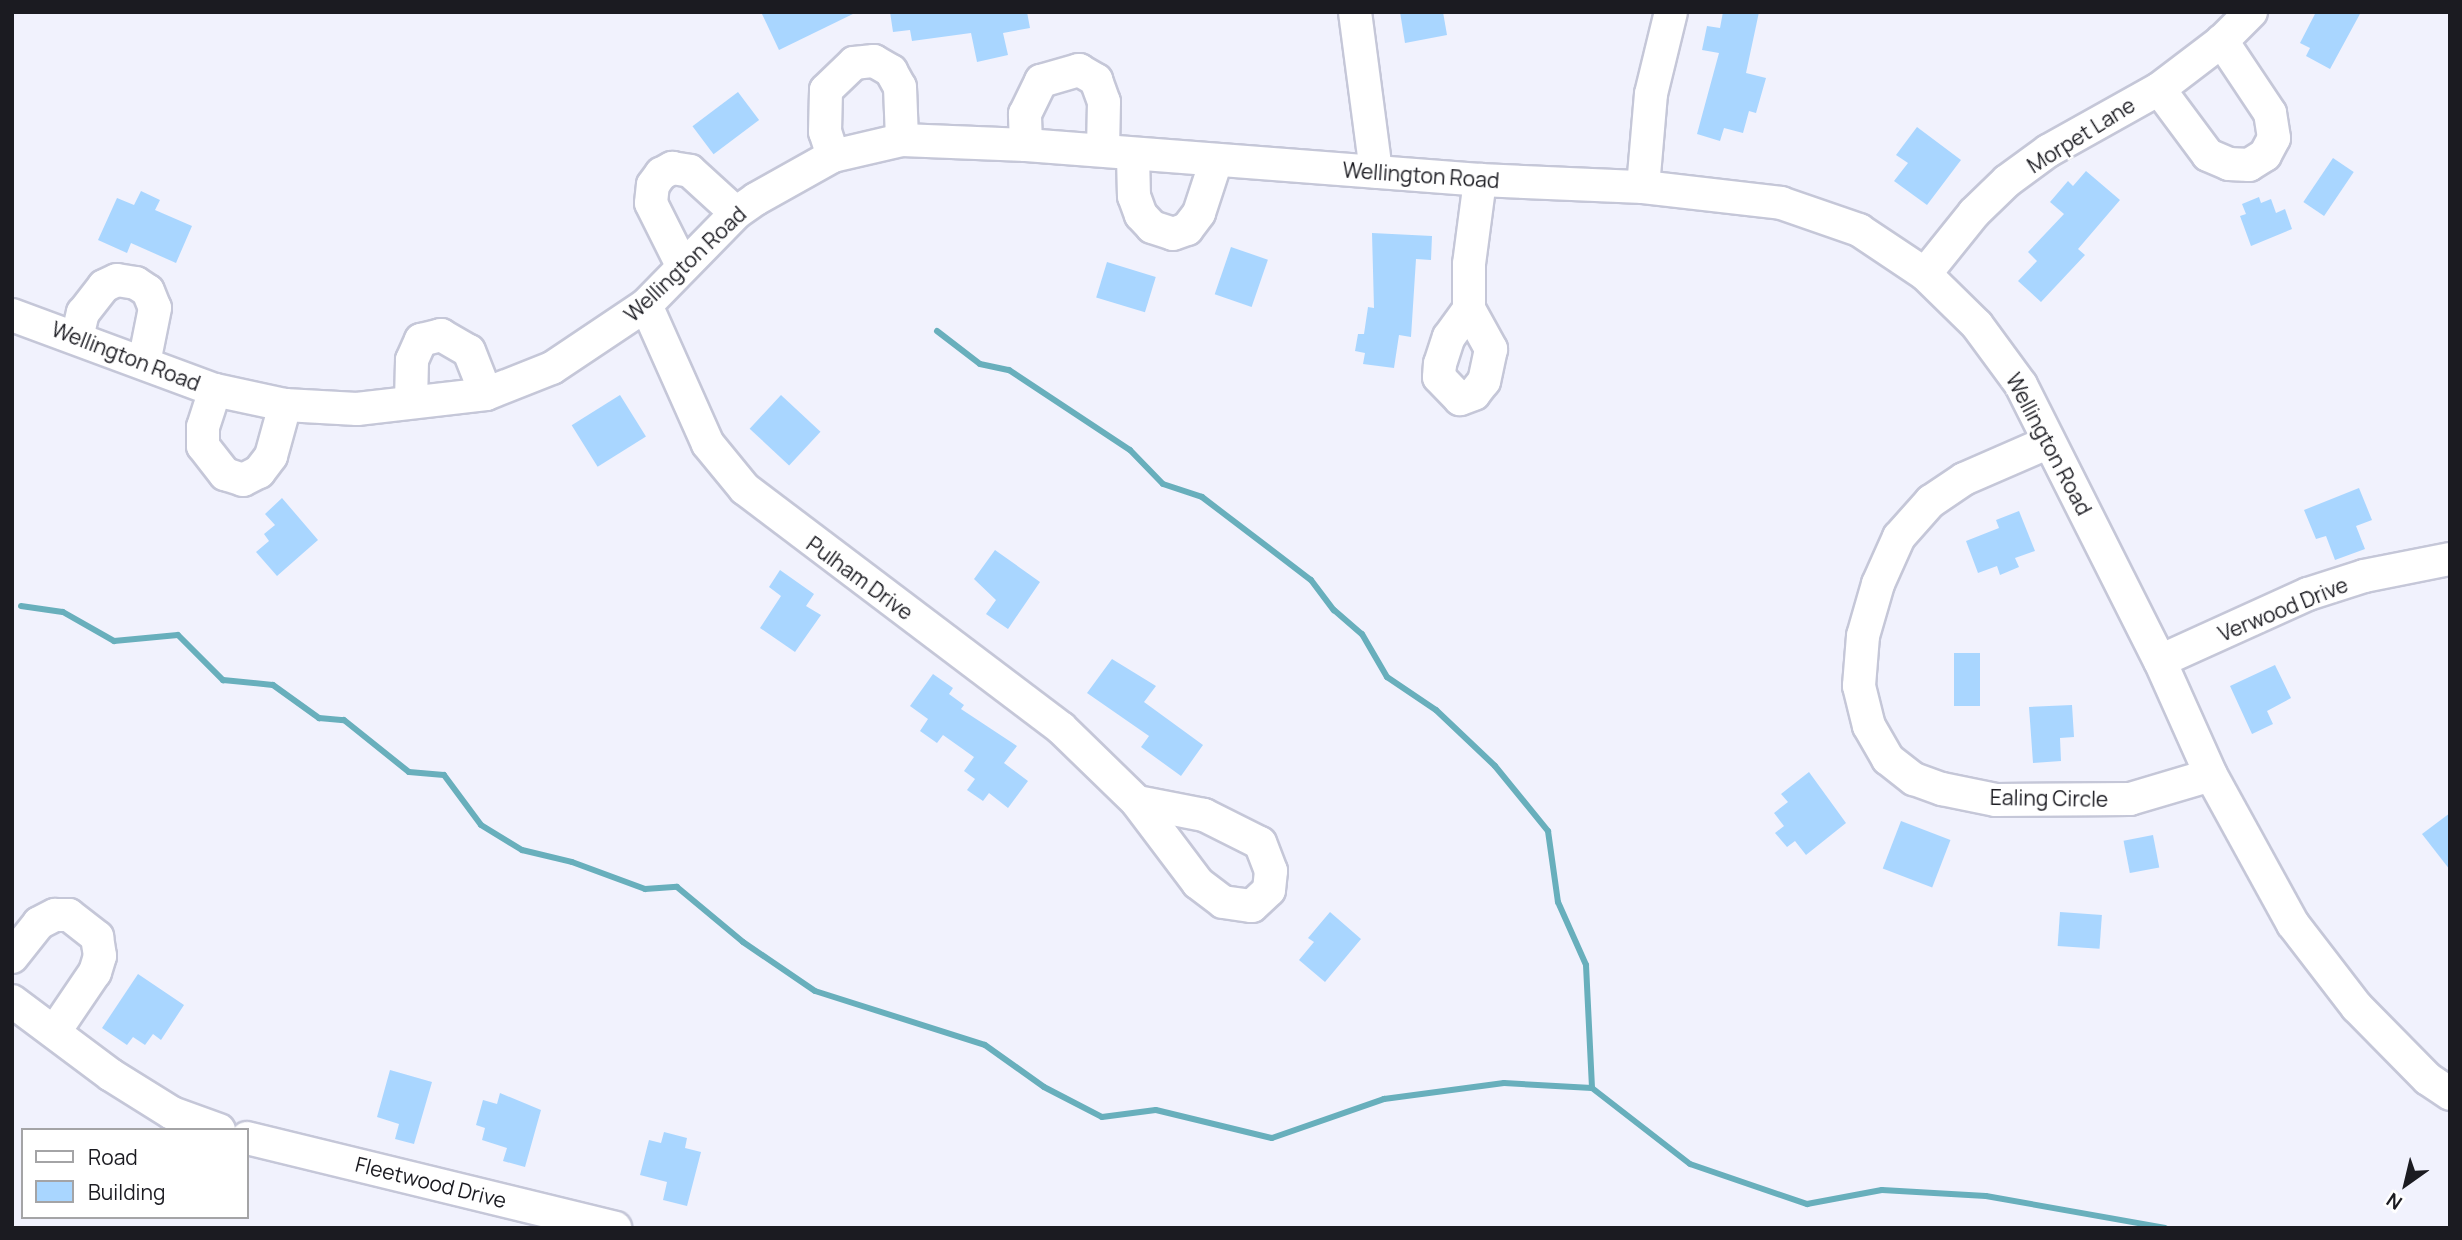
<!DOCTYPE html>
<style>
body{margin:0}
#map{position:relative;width:2462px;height:1240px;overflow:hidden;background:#f1f2fd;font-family:Manrope,sans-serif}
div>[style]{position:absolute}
.stream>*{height:6px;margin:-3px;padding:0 3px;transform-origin:3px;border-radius:3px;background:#68afbc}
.building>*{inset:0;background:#a9d6ff;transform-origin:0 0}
.roads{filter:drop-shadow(2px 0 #c5c7d8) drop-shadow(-2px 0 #c5c7d8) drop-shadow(0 2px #c5c7d8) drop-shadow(0 -2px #c5c7d8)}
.minor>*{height:32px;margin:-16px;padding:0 16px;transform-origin:16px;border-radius:16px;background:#fff}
span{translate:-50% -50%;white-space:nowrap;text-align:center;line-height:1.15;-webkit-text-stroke:5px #fff;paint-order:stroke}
.street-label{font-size:21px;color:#1b1b21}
.frame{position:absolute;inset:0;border:14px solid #1b1b21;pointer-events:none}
.legend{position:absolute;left:21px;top:1128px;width:228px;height:91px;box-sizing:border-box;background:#fff;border:2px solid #a4a4a6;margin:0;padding:9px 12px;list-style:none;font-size:21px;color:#1b1b21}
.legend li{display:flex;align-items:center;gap:14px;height:35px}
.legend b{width:35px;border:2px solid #a4a4a6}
.north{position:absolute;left:2371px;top:1149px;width:70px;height:70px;-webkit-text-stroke:5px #fff;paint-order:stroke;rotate:214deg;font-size:19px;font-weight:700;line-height:28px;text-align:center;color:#1b1b21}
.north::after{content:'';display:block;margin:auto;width:24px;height:32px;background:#1b1b21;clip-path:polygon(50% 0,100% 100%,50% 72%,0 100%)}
</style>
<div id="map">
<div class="stream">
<i style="left:937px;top:331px;width:54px;rotate:37.5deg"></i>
<i style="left:980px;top:364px;width:30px;rotate:12deg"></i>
<i style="left:1009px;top:370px;width:145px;rotate:33.5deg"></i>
<i style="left:1130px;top:450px;width:47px;rotate:45.9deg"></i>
<i style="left:1163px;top:484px;width:41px;rotate:18.4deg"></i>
<i style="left:1202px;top:497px;width:137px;rotate:37.3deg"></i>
<i style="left:1311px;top:580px;width:38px;rotate:53deg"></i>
<i style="left:1334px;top:610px;width:37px;rotate:41deg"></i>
<i style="left:1362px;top:634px;width:50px;rotate:59.8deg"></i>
<i style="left:1387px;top:677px;width:59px;rotate:34deg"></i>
<i style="left:1436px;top:710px;width:81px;rotate:43.5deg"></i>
<i style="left:1495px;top:766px;width:84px;rotate:50.8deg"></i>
<i style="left:1548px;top:831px;width:72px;rotate:82deg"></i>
<i style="left:1558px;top:902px;width:69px;rotate:66deg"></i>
<i style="left:1586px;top:965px;width:123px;rotate:87.2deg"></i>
<i style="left:21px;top:606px;width:42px;rotate:8.1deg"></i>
<i style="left:63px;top:612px;width:59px;rotate:29.6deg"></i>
<i style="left:114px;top:641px;width:64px;rotate:-5.4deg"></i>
<i style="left:178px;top:635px;width:64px;rotate:45deg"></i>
<i style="left:223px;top:680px;width:50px;rotate:5.7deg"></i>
<i style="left:273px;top:685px;width:57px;rotate:35.7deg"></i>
<i style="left:319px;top:718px;width:25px;rotate:5deg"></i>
<i style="left:344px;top:720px;width:83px;rotate:38.7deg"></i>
<i style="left:409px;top:772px;width:35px;rotate:5deg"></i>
<i style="left:444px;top:775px;width:62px;rotate:53.5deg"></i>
<i style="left:481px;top:825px;width:48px;rotate:31.4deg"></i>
<i style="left:522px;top:850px;width:51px;rotate:13.5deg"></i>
<i style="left:572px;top:862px;width:78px;rotate:20.3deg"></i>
<i style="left:645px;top:889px;width:32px;rotate:-4deg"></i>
<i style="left:677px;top:887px;width:86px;rotate:39.8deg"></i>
<i style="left:743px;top:942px;width:87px;rotate:34.2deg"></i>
<i style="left:815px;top:991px;width:178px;rotate:17.6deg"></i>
<i style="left:985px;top:1045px;width:72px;rotate:35.4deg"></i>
<i style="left:1044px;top:1087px;width:65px;rotate:27.3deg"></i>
<i style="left:1102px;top:1117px;width:54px;rotate:-7.4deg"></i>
<i style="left:1156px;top:1110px;width:119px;rotate:13.6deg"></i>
<i style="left:1272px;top:1138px;width:119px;rotate:-19.2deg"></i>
<i style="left:1384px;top:1099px;width:121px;rotate:-7.6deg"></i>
<i style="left:1504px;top:1083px;width:88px;rotate:3.3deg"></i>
<i style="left:1592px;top:1088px;width:124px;rotate:37.8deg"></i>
<i style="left:1690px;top:1164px;width:124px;rotate:18.9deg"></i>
<i style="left:1807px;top:1204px;width:76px;rotate:-10.6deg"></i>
<i style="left:1882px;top:1190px;width:104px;rotate:3.3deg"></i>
<i style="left:1986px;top:1196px;width:182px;rotate:10.1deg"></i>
</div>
<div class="building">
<i style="clip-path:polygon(761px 12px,857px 12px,779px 50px)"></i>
<i style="clip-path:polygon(890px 12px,1027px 12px,1030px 28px,1003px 33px,1008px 55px,977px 62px,971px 33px,912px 41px,910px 30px,893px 32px)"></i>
<i style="clip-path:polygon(1400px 12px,1443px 12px,1447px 35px,1405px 43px)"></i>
<i style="clip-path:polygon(1723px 12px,1759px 12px,1746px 73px,1766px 78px,1756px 113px,1749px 111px,1743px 133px,1724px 128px,1720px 141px,1697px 134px,1719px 53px,1702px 50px,1707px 26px,1720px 28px)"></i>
<i style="clip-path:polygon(2316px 12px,2361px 12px,2330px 69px,2306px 56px,2310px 48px,2300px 43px)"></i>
<i style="left:738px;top:92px;width:35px;height:57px;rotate:53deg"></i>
<i style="clip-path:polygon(1917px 127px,1961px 160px,1927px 205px,1894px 181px,1908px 163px,1896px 155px)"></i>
<i style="left:2333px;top:158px;width:25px;height:53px;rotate:34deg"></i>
<i style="clip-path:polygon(2086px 171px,2120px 200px,2078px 249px,2085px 255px,2041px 302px,2018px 281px,2037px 261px,2028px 252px,2064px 214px,2050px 202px,2068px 181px,2073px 186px)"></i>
<i style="clip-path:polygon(141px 191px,160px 200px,155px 210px,192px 226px,176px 263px,131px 243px,127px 253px,98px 240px,117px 198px,134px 205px)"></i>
<i style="clip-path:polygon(2259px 197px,2261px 203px,2271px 199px,2276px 213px,2285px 209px,2292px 229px,2251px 246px,2240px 216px,2246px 214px,2242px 204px)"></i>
<i style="clip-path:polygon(1372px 233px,1432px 236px,1431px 260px,1416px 259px,1411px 337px,1399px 335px,1394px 368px,1363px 364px,1365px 353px,1355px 351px,1358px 334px,1364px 334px,1368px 307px,1374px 308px)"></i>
<i style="left:1231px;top:247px;width:39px;height:50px;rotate:19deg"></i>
<i style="left:1107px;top:262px;width:51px;height:37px;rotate:17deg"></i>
<i style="left:620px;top:395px;width:49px;height:57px;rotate:58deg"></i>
<i style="left:781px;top:395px;width:54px;height:46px;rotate:43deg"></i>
<i style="clip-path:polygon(2359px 488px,2372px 520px,2356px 526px,2365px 549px,2335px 560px,2326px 536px,2316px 539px,2304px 510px)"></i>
<i style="clip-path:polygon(282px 498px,318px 540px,277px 576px,256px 552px,269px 541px,264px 534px,275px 525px,265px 514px)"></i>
<i style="clip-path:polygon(2019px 511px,2035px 551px,2015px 558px,2019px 567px,2000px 575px,1997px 566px,1978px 573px,1966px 541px,1999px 528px,1996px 520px)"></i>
<i style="clip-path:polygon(995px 550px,1040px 582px,1008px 629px,986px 614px,996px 600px,974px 579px)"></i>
<i style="clip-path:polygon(780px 570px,814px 594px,806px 606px,821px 615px,795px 652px,760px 628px,781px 596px,769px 587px)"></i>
<i style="left:1954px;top:653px;width:26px;height:53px"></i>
<i style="clip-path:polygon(1112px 659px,1156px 686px,1144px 702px,1203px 745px,1181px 776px,1141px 747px,1149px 736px,1087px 693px)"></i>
<i style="clip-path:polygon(2275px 665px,2291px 698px,2267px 711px,2273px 724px,2252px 734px,2230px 686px)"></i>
<i style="clip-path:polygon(933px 674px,953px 688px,949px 694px,964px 705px,961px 709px,1017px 746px,1004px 763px,1028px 781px,1008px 808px,989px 793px,983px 801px,967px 790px,975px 779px,964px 771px,974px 757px,943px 735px,937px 743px,920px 731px,928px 719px,910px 706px)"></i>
<i style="clip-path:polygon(2072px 705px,2074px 737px,2060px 738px,2061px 761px,2033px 763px,2029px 707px)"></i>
<i style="clip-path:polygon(1809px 772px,1846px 823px,1806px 855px,1795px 841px,1787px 847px,1775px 833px,1784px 826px,1774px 813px,1788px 802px,1781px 794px)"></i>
<i style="clip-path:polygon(2450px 813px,2450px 870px,2422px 834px)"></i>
<i style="left:1901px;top:821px;width:53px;height:51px;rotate:21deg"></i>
<i style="left:2153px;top:835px;width:33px;height:30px;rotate:79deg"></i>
<i style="clip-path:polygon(1330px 912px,1361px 939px,1325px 982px,1299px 960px,1314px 942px,1308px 938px)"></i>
<i style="left:2060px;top:912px;width:42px;height:34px;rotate:4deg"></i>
<i style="clip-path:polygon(138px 974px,184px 1005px,161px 1040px,153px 1034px,145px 1045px,133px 1037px,127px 1045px,102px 1028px)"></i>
<i style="clip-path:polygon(390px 1070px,432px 1082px,414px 1144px,395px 1139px,399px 1124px,377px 1117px)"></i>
<i style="clip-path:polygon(500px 1093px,541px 1110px,525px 1167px,503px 1161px,507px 1148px,482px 1140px,485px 1128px,476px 1125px,483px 1100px,497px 1104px)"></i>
<i style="clip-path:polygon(664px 1132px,687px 1138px,685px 1148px,701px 1152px,687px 1206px,663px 1200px,667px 1182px,640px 1175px,649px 1140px,661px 1143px)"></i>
</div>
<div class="roads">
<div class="minor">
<i style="left:1355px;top:12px;width:161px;rotate:82.5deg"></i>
<i style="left:2159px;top:89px;width:82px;rotate:53.4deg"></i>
<i style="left:2208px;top:155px;width:23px;rotate:23deg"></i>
<i style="left:2229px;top:164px;width:20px;rotate:3deg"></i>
<i style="left:2249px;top:165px;width:19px;rotate:-32deg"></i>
<i style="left:2265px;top:155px;width:19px;rotate:-62deg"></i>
<i style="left:2274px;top:138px;width:25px;rotate:-99deg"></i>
<i style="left:2270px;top:113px;width:87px;rotate:-123.7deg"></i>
<i style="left:1026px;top:145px;width:31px;rotate:-92deg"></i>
<i style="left:1025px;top:114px;width:37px;rotate:-64deg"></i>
<i style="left:1041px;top:81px;width:40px;rotate:-16deg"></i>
<i style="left:1079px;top:70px;width:20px;rotate:30deg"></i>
<i style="left:1096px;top:80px;width:23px;rotate:70deg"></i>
<i style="left:1104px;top:102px;width:48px;rotate:91.2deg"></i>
<i style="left:833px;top:156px;width:25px;rotate:-108deg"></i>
<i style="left:825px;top:132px;width:42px;rotate:-88.6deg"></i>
<i style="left:826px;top:90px;width:39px;rotate:-44deg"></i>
<i style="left:854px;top:63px;width:20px;rotate:-6deg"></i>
<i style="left:874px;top:61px;width:20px;rotate:30deg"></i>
<i style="left:891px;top:71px;width:18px;rotate:61deg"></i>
<i style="left:900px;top:87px;width:53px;rotate:87.8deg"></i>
<i style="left:1133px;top:156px;width:40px;rotate:88.6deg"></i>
<i style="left:1134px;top:196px;width:20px;rotate:70deg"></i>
<i style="left:1141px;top:215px;width:16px;rotate:47deg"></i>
<i style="left:1152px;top:227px;width:22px;rotate:18deg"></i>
<i style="left:1173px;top:234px;width:15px;rotate:-20deg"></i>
<i style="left:1187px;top:229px;width:20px;rotate:-53deg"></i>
<i style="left:1199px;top:213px;width:55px;rotate:-71.9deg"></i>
<i style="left:1643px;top:187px;width:93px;rotate:-85.1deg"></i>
<i style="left:1651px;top:94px;width:84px;rotate:-76.3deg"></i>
<i style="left:682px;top:265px;width:69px;rotate:-116.6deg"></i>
<i style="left:651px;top:203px;width:18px;rotate:-84deg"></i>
<i style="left:653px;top:185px;width:14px;rotate:-54deg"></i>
<i style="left:661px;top:174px;width:13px;rotate:-29deg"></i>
<i style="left:672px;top:168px;width:18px;rotate:9deg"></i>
<i style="left:690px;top:171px;width:62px;rotate:42.4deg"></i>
<i style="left:1925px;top:274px;width:78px;rotate:-51.2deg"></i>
<i style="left:1974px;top:213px;width:46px;rotate:-44.1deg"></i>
<i style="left:2007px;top:181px;width:51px;rotate:-36.2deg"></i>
<i style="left:2048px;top:151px;width:127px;rotate:-29.2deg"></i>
<i style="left:2159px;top:89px;width:79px;rotate:-37.3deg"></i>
<i style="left:2222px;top:41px;width:41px;rotate:-45deg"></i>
<i style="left:646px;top:305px;width:152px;rotate:66deg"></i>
<i style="left:708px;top:444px;width:58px;rotate:50.6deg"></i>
<i style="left:745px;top:489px;width:396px;rotate:37.1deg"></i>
<i style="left:1061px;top:728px;width:106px;rotate:44.2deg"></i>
<i style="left:1137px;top:802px;width:101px;rotate:53deg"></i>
<i style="left:1198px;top:883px;width:31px;rotate:37deg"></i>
<i style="left:1223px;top:902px;width:29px;rotate:8deg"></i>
<i style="left:1252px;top:906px;width:23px;rotate:-43deg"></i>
<i style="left:1269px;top:890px;width:19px;rotate:-84deg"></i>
<i style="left:1271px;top:871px;width:30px;rotate:-111deg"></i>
<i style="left:1260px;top:843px;width:63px;rotate:-153.4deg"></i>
<i style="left:1204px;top:815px;width:68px;rotate:-169deg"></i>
<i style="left:1469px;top:309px;width:46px;rotate:61.2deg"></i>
<i style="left:1491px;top:349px;width:33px;rotate:102deg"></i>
<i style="left:1484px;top:381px;width:16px;rotate:128deg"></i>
<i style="left:1474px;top:394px;width:15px;rotate:160deg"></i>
<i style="left:1460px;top:399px;width:30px;rotate:-134deg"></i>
<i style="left:1439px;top:377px;width:13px;rotate:-86deg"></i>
<i style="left:1440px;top:364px;width:28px;rotate:-72deg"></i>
<i style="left:1449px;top:337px;width:34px;rotate:-54deg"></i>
<i style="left:1469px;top:309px;width:45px;rotate:-90deg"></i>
<i style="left:1469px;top:264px;width:85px;rotate:-82.5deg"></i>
<i style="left:12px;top:315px;width:216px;rotate:20.3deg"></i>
<i style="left:215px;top:390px;width:72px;rotate:12.1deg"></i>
<i style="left:285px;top:405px;width:72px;rotate:3.2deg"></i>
<i style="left:357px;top:409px;width:130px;rotate:-6.6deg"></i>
<i style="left:486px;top:394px;width:71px;rotate:-21.5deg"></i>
<i style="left:552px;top:368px;width:113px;rotate:-33.8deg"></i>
<i style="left:646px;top:305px;width:129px;rotate:-45.6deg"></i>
<i style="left:736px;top:213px;width:24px;rotate:-35deg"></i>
<i style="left:756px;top:199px;width:88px;rotate:-29.2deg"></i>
<i style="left:833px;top:156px;width:71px;rotate:-13.1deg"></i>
<i style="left:902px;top:140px;width:124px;rotate:2.3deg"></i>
<i style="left:1026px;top:145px;width:455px;rotate:4.4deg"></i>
<i style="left:1480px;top:180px;width:163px;rotate:2.5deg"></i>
<i style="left:1643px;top:187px;width:139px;rotate:6.6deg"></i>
<i style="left:1781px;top:203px;width:83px;rotate:19.1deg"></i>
<i style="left:1859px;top:230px;width:79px;rotate:33.7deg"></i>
<i style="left:1925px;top:274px;width:73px;rotate:44.4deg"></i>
<i style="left:1977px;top:325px;width:74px;rotate:53.7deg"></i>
<i style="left:2021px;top:385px;width:309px;rotate:63.3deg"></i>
<i style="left:2160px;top:661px;width:125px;rotate:65.9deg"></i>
<i style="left:2211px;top:775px;width:170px;rotate:61.2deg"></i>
<i style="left:2293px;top:924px;width:105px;rotate:52.4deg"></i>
<i style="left:2357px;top:1007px;width:101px;rotate:45.4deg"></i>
<i style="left:2428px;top:1079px;width:27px;rotate:34deg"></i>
<i style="left:77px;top:338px;width:26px;rotate:-77deg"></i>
<i style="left:83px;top:313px;width:34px;rotate:-52deg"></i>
<i style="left:104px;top:286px;width:14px;rotate:-25deg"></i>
<i style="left:117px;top:280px;width:19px;rotate:9deg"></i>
<i style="left:136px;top:283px;width:14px;rotate:34deg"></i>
<i style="left:148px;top:291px;width:18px;rotate:68deg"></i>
<i style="left:155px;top:308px;width:56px;rotate:101.3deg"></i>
<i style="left:215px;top:390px;width:39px;rotate:108deg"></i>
<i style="left:203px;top:427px;width:19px;rotate:90deg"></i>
<i style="left:203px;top:446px;width:36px;rotate:52deg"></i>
<i style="left:225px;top:474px;width:19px;rotate:18deg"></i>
<i style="left:243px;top:480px;width:18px;rotate:-27deg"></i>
<i style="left:259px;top:472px;width:20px;rotate:-53deg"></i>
<i style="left:271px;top:456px;width:53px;rotate:-74.6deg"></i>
<i style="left:411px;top:402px;width:42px;rotate:-88.6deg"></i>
<i style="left:412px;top:360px;width:22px;rotate:-66deg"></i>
<i style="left:421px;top:340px;width:21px;rotate:-14deg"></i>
<i style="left:441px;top:335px;width:32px;rotate:30deg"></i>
<i style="left:469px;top:351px;width:46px;rotate:68.4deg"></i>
<i style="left:2049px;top:442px;width:93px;rotate:156.5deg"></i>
<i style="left:1964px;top:479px;width:40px;rotate:146deg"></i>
<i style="left:1931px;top:501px;width:48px;rotate:131.6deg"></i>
<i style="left:1899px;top:537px;width:51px;rotate:114.1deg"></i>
<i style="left:1878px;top:584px;width:54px;rotate:106.1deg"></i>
<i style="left:1863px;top:636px;width:50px;rotate:94.6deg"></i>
<i style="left:1859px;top:686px;width:41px;rotate:76deg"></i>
<i style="left:1869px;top:726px;width:38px;rotate:60deg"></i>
<i style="left:1888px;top:759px;width:33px;rotate:38deg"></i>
<i style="left:1914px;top:779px;width:30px;rotate:20deg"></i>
<i style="left:1942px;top:789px;width:55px;rotate:11.5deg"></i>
<i style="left:1996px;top:800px;width:134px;rotate:-0.4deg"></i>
<i style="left:2130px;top:799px;width:84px;rotate:-16.5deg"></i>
<i style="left:2160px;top:661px;width:162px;rotate:-24.4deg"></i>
<i style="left:2308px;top:594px;width:59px;rotate:-17.8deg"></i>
<i style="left:2364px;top:576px;width:88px;rotate:-11.2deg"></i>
<i style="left:12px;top:957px;width:43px;rotate:-51.5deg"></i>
<i style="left:39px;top:923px;width:18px;rotate:-27deg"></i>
<i style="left:55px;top:915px;width:14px"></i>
<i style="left:69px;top:915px;width:36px;rotate:38deg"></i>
<i style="left:97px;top:937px;width:19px;rotate:81deg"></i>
<i style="left:100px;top:956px;width:17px;rotate:107deg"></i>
<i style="left:95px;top:972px;width:71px;rotate:124.1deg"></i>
<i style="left:12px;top:1001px;width:124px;rotate:36.8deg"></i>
<i style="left:111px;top:1075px;width:72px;rotate:31.9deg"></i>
<i style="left:172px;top:1113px;width:50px;rotate:19.9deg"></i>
<i style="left:247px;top:1138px;width:379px;rotate:13.7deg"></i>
</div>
</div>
<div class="street-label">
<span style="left:2081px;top:135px;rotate:-32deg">Morpet Lane</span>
<span style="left:1421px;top:175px;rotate:4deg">Wellington Road</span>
<span style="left:685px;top:264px;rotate:-43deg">Wellington Road</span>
<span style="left:126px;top:356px;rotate:21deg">Wellington Road</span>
<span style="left:2049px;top:444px;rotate:62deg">Wellington Road</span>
<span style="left:860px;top:578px;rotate:36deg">Pulham Drive</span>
<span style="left:2283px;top:609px;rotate:-22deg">Verwood Drive</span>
<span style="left:2049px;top:798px;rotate:1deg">Ealing Circle</span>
<span style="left:431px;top:1182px;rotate:14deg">Fleetwood Drive</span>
</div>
<div class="frame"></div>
<ul class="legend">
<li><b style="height:9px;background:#fff"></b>Road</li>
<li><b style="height:19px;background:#a9d6ff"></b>Building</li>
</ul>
<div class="north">N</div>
</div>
